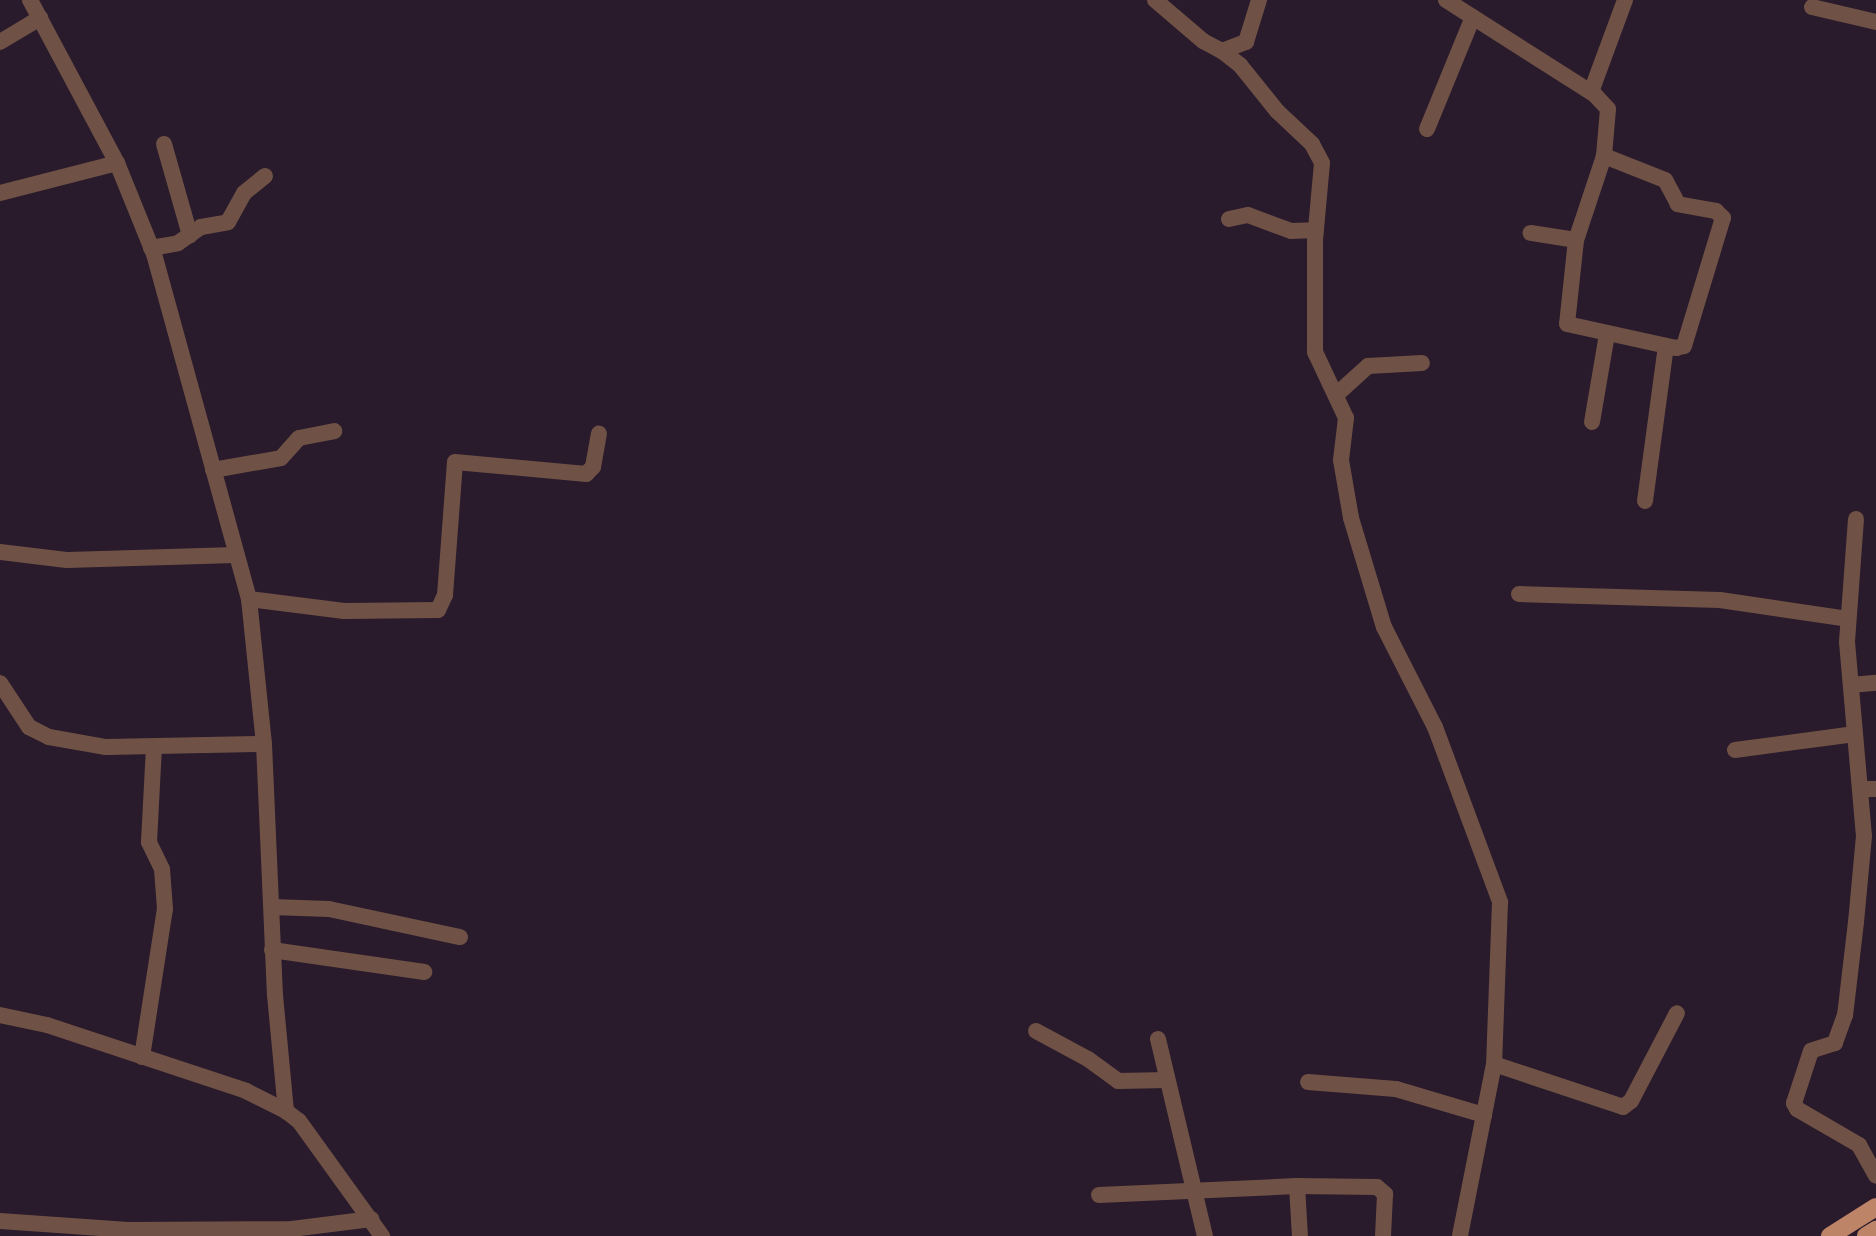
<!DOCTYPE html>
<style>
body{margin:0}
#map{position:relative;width:1876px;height:1236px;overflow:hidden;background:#291a2c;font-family:"Source Sans 3",sans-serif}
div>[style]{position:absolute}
.minor>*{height:16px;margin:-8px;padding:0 8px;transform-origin:8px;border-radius:8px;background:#6f5245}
.major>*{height:18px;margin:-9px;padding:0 9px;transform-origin:9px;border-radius:9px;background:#be8468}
span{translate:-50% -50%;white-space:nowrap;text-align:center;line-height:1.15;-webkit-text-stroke:6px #291a2c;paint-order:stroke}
</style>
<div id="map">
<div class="minor">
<i style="left:30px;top:0;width:185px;rotate:61.9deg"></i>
<i style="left:117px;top:163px;width:98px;rotate:67.9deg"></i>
<i style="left:154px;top:254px;width:358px;rotate:74.6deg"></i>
<i style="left:249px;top:599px;width:146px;rotate:84.1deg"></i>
<i style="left:264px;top:744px;width:251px;rotate:87.5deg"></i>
<i style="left:275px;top:995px;width:117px;rotate:84.6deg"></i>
<i style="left:1155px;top:0;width:63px;rotate:40.5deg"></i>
<i style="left:1203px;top:41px;width:21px;rotate:28deg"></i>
<i style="left:1222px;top:51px;width:26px;rotate:-21deg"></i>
<i style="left:1246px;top:42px;width:44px;rotate:-72.8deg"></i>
<i style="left:1446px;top:0;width:177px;rotate:32.5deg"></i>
<i style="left:1595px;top:95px;width:19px;rotate:47deg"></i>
<i style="left:1608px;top:109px;width:47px;rotate:94.9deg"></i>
<i style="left:1604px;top:156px;width:89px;rotate:108.4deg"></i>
<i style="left:1576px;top:240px;width:46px;rotate:-171.2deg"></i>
<i style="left:1812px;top:7px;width:66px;rotate:13.2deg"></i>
<i style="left:0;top:42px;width:47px;rotate:-31deg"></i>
<i style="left:1222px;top:51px;width:23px;rotate:38deg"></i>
<i style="left:1240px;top:65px;width:59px;rotate:51.2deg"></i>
<i style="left:1277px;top:111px;width:48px;rotate:43.3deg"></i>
<i style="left:1312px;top:144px;width:21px;rotate:62deg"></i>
<i style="left:1322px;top:163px;width:77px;rotate:95.2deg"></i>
<i style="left:1315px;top:240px;width:112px;rotate:90deg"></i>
<i style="left:1315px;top:352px;width:73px;rotate:64.8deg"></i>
<i style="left:1346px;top:418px;width:42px;rotate:96.8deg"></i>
<i style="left:1341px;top:460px;width:59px;rotate:80.2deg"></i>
<i style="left:1351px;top:518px;width:114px;rotate:73.2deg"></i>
<i style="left:1384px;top:627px;width:112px;rotate:63deg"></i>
<i style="left:1435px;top:727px;width:187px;rotate:69.6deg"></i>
<i style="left:1500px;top:902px;width:162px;rotate:92.1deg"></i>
<i style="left:1494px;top:1064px;width:175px;rotate:101.2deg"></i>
<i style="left:1591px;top:92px;width:98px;rotate:-69.7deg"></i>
<i style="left:1427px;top:129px;width:121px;rotate:-67.7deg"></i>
<i style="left:164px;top:144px;width:95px;rotate:74.1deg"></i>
<i style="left:0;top:193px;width:121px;rotate:-14.4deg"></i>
<i style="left:1229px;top:219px;width:19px;rotate:-12deg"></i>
<i style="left:1248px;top:215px;width:46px;rotate:20.4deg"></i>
<i style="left:1291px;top:231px;width:25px;rotate:-2deg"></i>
<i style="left:1576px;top:240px;width:84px;rotate:96.1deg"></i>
<i style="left:1567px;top:324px;width:112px;rotate:12.4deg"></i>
<i style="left:1676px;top:348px;width:8px;rotate:-14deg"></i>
<i style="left:1684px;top:346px;width:134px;rotate:-73.1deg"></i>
<i style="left:1723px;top:218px;width:10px;rotate:-135deg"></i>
<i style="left:1716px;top:211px;width:39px;rotate:-170deg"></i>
<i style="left:1678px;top:204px;width:27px;rotate:-118deg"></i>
<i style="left:1665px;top:180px;width:66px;rotate:-158.5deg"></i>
<i style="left:151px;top:248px;width:27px;rotate:-10deg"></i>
<i style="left:178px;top:243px;width:28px;rotate:-35deg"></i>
<i style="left:201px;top:227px;width:27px;rotate:-10deg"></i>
<i style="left:228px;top:222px;width:33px;rotate:-61deg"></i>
<i style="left:244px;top:193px;width:27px;rotate:-39deg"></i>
<i style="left:1336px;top:395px;width:43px;rotate:-42.2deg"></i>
<i style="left:1368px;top:366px;width:54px;rotate:-3.2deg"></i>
<i style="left:1592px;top:422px;width:89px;rotate:-80.3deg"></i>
<i style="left:213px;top:470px;width:69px;rotate:-10deg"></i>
<i style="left:281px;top:458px;width:27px;rotate:-48deg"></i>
<i style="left:299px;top:438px;width:36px;rotate:-11deg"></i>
<i style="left:1645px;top:501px;width:156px;rotate:-82.3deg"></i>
<i style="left:1856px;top:519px;width:123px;rotate:94.2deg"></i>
<i style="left:1847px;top:642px;width:195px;rotate:85deg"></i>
<i style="left:1864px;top:836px;width:86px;rotate:95.3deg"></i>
<i style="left:1856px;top:922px;width:94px;rotate:96.7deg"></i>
<i style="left:1845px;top:1015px;width:30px;rotate:110deg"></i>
<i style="left:1835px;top:1043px;width:25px;rotate:162deg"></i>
<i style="left:1811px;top:1051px;width:55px;rotate:108.1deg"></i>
<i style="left:1794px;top:1103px;width:7px;rotate:63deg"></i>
<i style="left:1797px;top:1109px;width:72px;rotate:30.1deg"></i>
<i style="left:1859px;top:1145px;width:35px;rotate:61deg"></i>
<i style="left:0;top:552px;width:67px;rotate:6.8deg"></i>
<i style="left:67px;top:560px;width:169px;rotate:-1.7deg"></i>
<i style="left:1519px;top:594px;width:201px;rotate:1.7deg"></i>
<i style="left:1720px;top:600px;width:129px;rotate:8.4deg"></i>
<i style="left:249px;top:599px;width:96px;rotate:7.2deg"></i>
<i style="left:344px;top:611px;width:94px;rotate:-0.6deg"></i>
<i style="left:438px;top:610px;width:17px;rotate:-65deg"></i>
<i style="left:445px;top:595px;width:133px;rotate:-85.7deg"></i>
<i style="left:455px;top:462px;width:132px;rotate:5.2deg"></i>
<i style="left:586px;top:474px;width:10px;rotate:-45deg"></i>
<i style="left:593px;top:467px;width:34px;rotate:-80deg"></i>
<i style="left:0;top:683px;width:53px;rotate:56.6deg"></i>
<i style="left:29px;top:727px;width:22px;rotate:27deg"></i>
<i style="left:49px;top:737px;width:58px;rotate:10deg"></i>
<i style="left:106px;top:747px;width:158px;rotate:-1.1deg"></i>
<i style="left:1851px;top:685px;width:25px;rotate:-5deg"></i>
<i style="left:1735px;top:750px;width:121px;rotate:-7.6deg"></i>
<i style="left:1861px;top:789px;width:15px"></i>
<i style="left:272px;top:907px;width:57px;rotate:2deg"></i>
<i style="left:329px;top:909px;width:134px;rotate:12.1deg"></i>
<i style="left:272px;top:950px;width:154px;rotate:8.2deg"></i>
<i style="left:0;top:1015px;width:48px;rotate:12deg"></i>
<i style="left:47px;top:1025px;width:210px;rotate:18.3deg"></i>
<i style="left:246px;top:1091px;width:45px;rotate:26.6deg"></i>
<i style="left:286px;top:1111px;width:16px;rotate:38deg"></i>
<i style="left:299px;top:1121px;width:142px;rotate:54.2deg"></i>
<i style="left:1036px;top:1031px;width:59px;rotate:28.3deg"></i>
<i style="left:1088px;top:1059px;width:37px;rotate:36deg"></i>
<i style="left:1118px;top:1081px;width:49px;rotate:-1.2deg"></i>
<i style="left:1158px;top:1039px;width:203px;rotate:76.6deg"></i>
<i style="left:142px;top:1057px;width:150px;rotate:-81.2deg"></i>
<i style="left:165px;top:909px;width:40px;rotate:-94.3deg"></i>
<i style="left:162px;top:869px;width:30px;rotate:-116deg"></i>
<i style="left:149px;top:842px;width:94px;rotate:-87deg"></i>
<i style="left:1494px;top:1064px;width:136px;rotate:18.4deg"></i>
<i style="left:1623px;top:1107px;width:10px;rotate:-37deg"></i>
<i style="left:1631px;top:1101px;width:99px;rotate:-62.4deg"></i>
<i style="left:1308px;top:1082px;width:88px;rotate:4.5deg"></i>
<i style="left:1396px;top:1089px;width:92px;rotate:16.5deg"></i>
<i style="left:1297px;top:1186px;width:50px;rotate:86.6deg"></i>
<i style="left:1099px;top:1195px;width:198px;rotate:-2.6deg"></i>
<i style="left:1297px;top:1186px;width:80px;rotate:0.7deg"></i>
<i style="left:1377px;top:1187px;width:11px;rotate:41deg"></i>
<i style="left:1385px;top:1194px;width:42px;rotate:92.7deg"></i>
<i style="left:0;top:1221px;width:128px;rotate:4deg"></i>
<i style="left:128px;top:1230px;width:164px;rotate:-0.3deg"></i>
<i style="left:292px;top:1229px;width:80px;rotate:-7.2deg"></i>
</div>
<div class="major">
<i style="left:1830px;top:1236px;width:54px;rotate:-32.2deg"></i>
<i style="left:1866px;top:1236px;width:12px;rotate:-31deg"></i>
</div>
</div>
